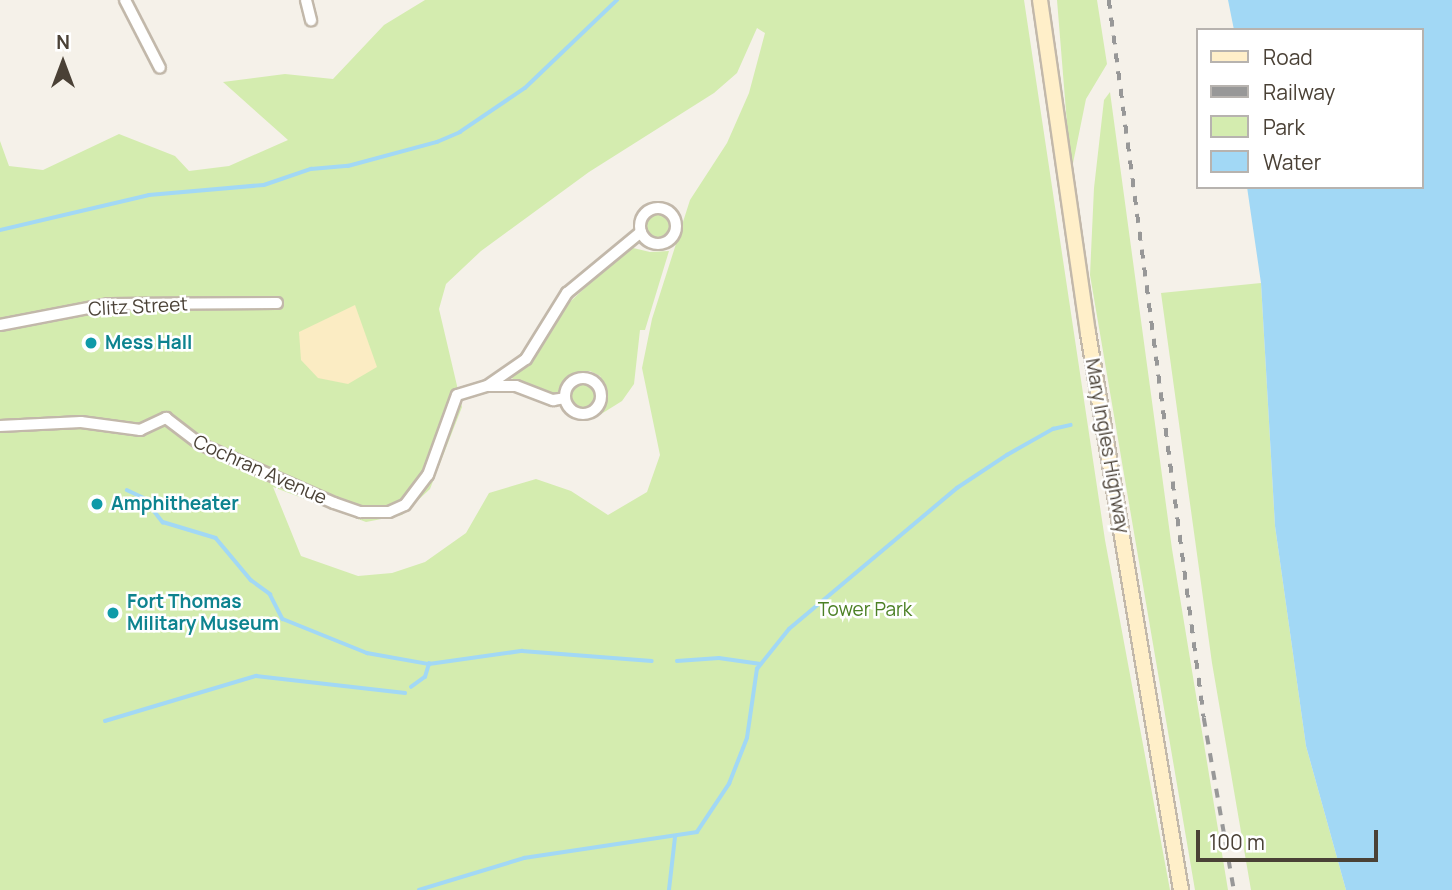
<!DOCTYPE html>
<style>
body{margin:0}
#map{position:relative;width:1452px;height:890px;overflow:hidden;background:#f5f1e9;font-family:Manrope,sans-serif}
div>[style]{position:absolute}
.green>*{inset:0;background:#d4ecaf}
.round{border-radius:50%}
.sand>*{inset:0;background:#fbecc3}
.water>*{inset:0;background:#a2d8f5}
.stream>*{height:3.5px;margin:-1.75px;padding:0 1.75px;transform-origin:1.75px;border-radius:1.75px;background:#a2d8f5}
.roads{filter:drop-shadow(2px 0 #c2b8aa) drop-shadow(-2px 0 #c2b8aa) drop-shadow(0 2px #c2b8aa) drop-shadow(0 -2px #c2b8aa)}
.street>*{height:10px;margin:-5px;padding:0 5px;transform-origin:5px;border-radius:5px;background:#fff}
.street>.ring{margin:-5px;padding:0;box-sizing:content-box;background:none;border:10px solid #fff;border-radius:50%}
.secondary>*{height:14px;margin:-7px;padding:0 7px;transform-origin:7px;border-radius:7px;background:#ffefc9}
.rail>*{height:3.5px;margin-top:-1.75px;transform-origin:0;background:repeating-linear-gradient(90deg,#989898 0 9px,transparent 0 18px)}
.dots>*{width:19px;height:19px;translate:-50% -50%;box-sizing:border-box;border:4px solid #fff;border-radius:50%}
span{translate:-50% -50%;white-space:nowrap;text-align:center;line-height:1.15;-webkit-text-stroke:5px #fff;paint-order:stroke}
.street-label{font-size:19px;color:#4a4136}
.culture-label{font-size:19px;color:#0d838f;font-weight:700}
.left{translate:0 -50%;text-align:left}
.park-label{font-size:19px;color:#4c8025}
.legend{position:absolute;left:1196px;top:28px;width:228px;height:161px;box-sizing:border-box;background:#fff;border:2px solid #b7b3af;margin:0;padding:9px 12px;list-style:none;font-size:21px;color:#4a4136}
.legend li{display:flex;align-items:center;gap:14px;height:35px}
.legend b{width:35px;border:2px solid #b7b3af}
.north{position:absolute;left:28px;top:28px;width:70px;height:70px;-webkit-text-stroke:5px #fff;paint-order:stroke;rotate:0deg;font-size:19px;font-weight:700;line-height:28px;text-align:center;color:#4a4136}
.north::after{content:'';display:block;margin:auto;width:24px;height:32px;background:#4a4136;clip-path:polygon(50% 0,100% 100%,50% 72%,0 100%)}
.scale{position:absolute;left:1196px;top:830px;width:182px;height:32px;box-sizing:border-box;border:4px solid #4a4136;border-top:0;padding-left:9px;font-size:21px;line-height:24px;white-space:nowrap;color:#4a4136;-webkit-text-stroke:5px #fff;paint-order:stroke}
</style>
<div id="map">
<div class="green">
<i style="clip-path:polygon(evenodd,425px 0,1024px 0,1105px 540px,1170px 890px,0 890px,0 141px,9px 166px,43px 170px,119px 134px,175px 156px,189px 171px,229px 166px,288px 140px,223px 82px,285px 74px,333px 79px,384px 25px,425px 0,757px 28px,765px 33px,749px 93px,727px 143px,690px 200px,652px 319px,642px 368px,660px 455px,647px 492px,608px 515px,571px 491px,536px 479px,489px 493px,466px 533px,425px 562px,392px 573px,358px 576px,301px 556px,273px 487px,366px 522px,402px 515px,430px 489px,462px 407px,439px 309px,446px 284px,481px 251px,589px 172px,714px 93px,737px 73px,757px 28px)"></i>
<i style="clip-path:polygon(1057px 0,1097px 0,1107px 64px,1086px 99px,1071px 173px)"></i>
<i style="clip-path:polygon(1110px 92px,1172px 549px,1228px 890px,1195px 890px,1090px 275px,1094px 188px,1104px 100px)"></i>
<i class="round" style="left:645px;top:214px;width:24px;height:24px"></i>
<i style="clip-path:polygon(629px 247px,650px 252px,669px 251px,645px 330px,640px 330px,634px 384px,622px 401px,598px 416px,607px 390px,600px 376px,590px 371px,567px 376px,558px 392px,550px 394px,511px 378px,536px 356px,559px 312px)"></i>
<i style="clip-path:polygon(1261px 283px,1275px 526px,1306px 746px,1346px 890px,1251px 890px,1212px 663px,1161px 293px)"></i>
<i class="round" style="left:571px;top:384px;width:24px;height:24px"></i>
</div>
<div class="sand">
<i style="clip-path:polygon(355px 305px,377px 367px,348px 384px,318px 378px,301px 360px,299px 332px)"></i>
</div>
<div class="water">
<i style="clip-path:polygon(1228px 0,1452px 0,1452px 890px,1346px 890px,1306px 746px,1275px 526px,1261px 283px,1247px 187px,1422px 187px,1422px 30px,1234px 30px)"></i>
</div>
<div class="stream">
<i style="left:0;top:230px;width:153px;rotate:-13.2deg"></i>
<i style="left:149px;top:195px;width:115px;rotate:-5deg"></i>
<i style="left:264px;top:185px;width:50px;rotate:-18.8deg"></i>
<i style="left:311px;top:169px;width:37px;rotate:-5deg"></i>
<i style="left:348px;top:166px;width:92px;rotate:-15.1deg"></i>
<i style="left:437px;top:142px;width:25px;rotate:-23deg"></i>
<i style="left:460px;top:132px;width:78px;rotate:-34.1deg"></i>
<i style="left:525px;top:88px;width:127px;rotate:-43.7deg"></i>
<i style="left:127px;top:490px;width:19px;rotate:25deg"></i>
<i style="left:144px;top:498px;width:31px;rotate:52deg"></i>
<i style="left:163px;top:522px;width:55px;rotate:16.8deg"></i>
<i style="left:216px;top:538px;width:55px;rotate:50.2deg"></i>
<i style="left:251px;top:580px;width:24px;rotate:36deg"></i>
<i style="left:270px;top:594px;width:28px;rotate:63deg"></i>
<i style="left:283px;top:619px;width:91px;rotate:22deg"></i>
<i style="left:367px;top:653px;width:63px;rotate:10.1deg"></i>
<i style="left:429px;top:664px;width:94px;rotate:-8deg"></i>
<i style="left:522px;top:651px;width:130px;rotate:4.4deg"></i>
<i style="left:677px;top:661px;width:42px;rotate:-4.1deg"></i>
<i style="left:719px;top:658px;width:42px;rotate:8.1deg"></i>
<i style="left:411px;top:687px;width:17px;rotate:-36deg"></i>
<i style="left:425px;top:677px;width:14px;rotate:-73deg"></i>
<i style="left:105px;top:721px;width:158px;rotate:-16.6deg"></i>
<i style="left:256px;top:676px;width:150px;rotate:6.5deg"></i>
<i style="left:419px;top:890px;width:110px;rotate:-16.9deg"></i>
<i style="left:524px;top:858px;width:175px;rotate:-8.5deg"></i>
<i style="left:697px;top:832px;width:58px;rotate:-56.3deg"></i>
<i style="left:729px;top:784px;width:49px;rotate:-68.6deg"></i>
<i style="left:747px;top:738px;width:70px;rotate:-81.8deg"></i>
<i style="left:757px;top:669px;width:51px;rotate:-51.3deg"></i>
<i style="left:789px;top:629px;width:219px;rotate:-40deg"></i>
<i style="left:957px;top:488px;width:60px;rotate:-33.4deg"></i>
<i style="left:1007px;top:455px;width:53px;rotate:-29.5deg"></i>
<i style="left:1053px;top:429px;width:18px;rotate:-13deg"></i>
<i style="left:669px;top:890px;width:53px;rotate:-83.5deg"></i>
</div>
<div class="roads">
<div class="street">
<i style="left:125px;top:0;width:76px;rotate:62.8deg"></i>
<i style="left:306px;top:0;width:21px;rotate:76deg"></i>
<i class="ring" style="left:640px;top:208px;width:26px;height:26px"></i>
<i style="left:0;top:325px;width:111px;rotate:-10.9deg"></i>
<i style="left:109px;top:304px;width:168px;rotate:-0.3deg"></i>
<i class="ring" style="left:565px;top:378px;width:26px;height:26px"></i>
<i style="left:489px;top:386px;width:27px"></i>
<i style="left:516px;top:386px;width:40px;rotate:21deg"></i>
<i style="left:553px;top:400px;width:12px;rotate:-9deg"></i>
<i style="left:0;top:426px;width:81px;rotate:-2.8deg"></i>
<i style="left:81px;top:422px;width:60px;rotate:7.7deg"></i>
<i style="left:140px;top:430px;width:29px;rotate:-25deg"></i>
<i style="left:166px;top:418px;width:43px;rotate:37.4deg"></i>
<i style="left:200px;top:444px;width:146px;rotate:23.8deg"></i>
<i style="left:334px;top:503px;width:28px;rotate:19deg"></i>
<i style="left:360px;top:512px;width:29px"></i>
<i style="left:389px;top:512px;width:17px;rotate:-24deg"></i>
<i style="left:405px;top:505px;width:38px;rotate:-53deg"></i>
<i style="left:428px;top:475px;width:85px;rotate:-70.1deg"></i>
<i style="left:457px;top:395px;width:31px;rotate:-17deg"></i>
<i style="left:487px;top:386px;width:47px;rotate:-34.7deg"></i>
<i style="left:526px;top:359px;width:78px;rotate:-58.2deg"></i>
<i style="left:567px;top:293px;width:96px;rotate:-39.5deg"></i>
</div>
<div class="secondary">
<i style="left:1040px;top:0;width:336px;rotate:81.8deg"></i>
<i style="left:1088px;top:333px;width:565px;rotate:80.52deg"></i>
</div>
</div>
<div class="rail">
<i style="left:1109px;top:0;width:724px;rotate:82.46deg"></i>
<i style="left:1204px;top:718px;width:175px;rotate:80.1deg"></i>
</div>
<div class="dots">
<i style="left:91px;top:343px;background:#0f9aa8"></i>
<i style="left:97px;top:504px;background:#0f9aa8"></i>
<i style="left:113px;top:613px;background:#0f9aa8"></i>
</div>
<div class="street-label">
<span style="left:138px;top:307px;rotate:-3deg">Clitz Street</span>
<span style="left:1107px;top:446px;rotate:80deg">Mary Ingles Highway</span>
<span style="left:260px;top:470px;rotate:24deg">Cochran Avenue</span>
</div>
<div class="culture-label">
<span class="left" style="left:105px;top:343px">Mess Hall</span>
<span class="left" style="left:111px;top:504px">Amphitheater</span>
<span class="left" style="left:127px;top:613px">Fort Thomas<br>Military Museum</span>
</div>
<div class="park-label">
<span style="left:865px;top:610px">Tower Park</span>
</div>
<ul class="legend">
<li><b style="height:9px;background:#ffefc9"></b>Road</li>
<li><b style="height:9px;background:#989898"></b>Railway</li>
<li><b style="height:19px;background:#d4ecaf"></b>Park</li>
<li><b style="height:19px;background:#a2d8f5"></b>Water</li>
</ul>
<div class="north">N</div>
<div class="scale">100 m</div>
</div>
